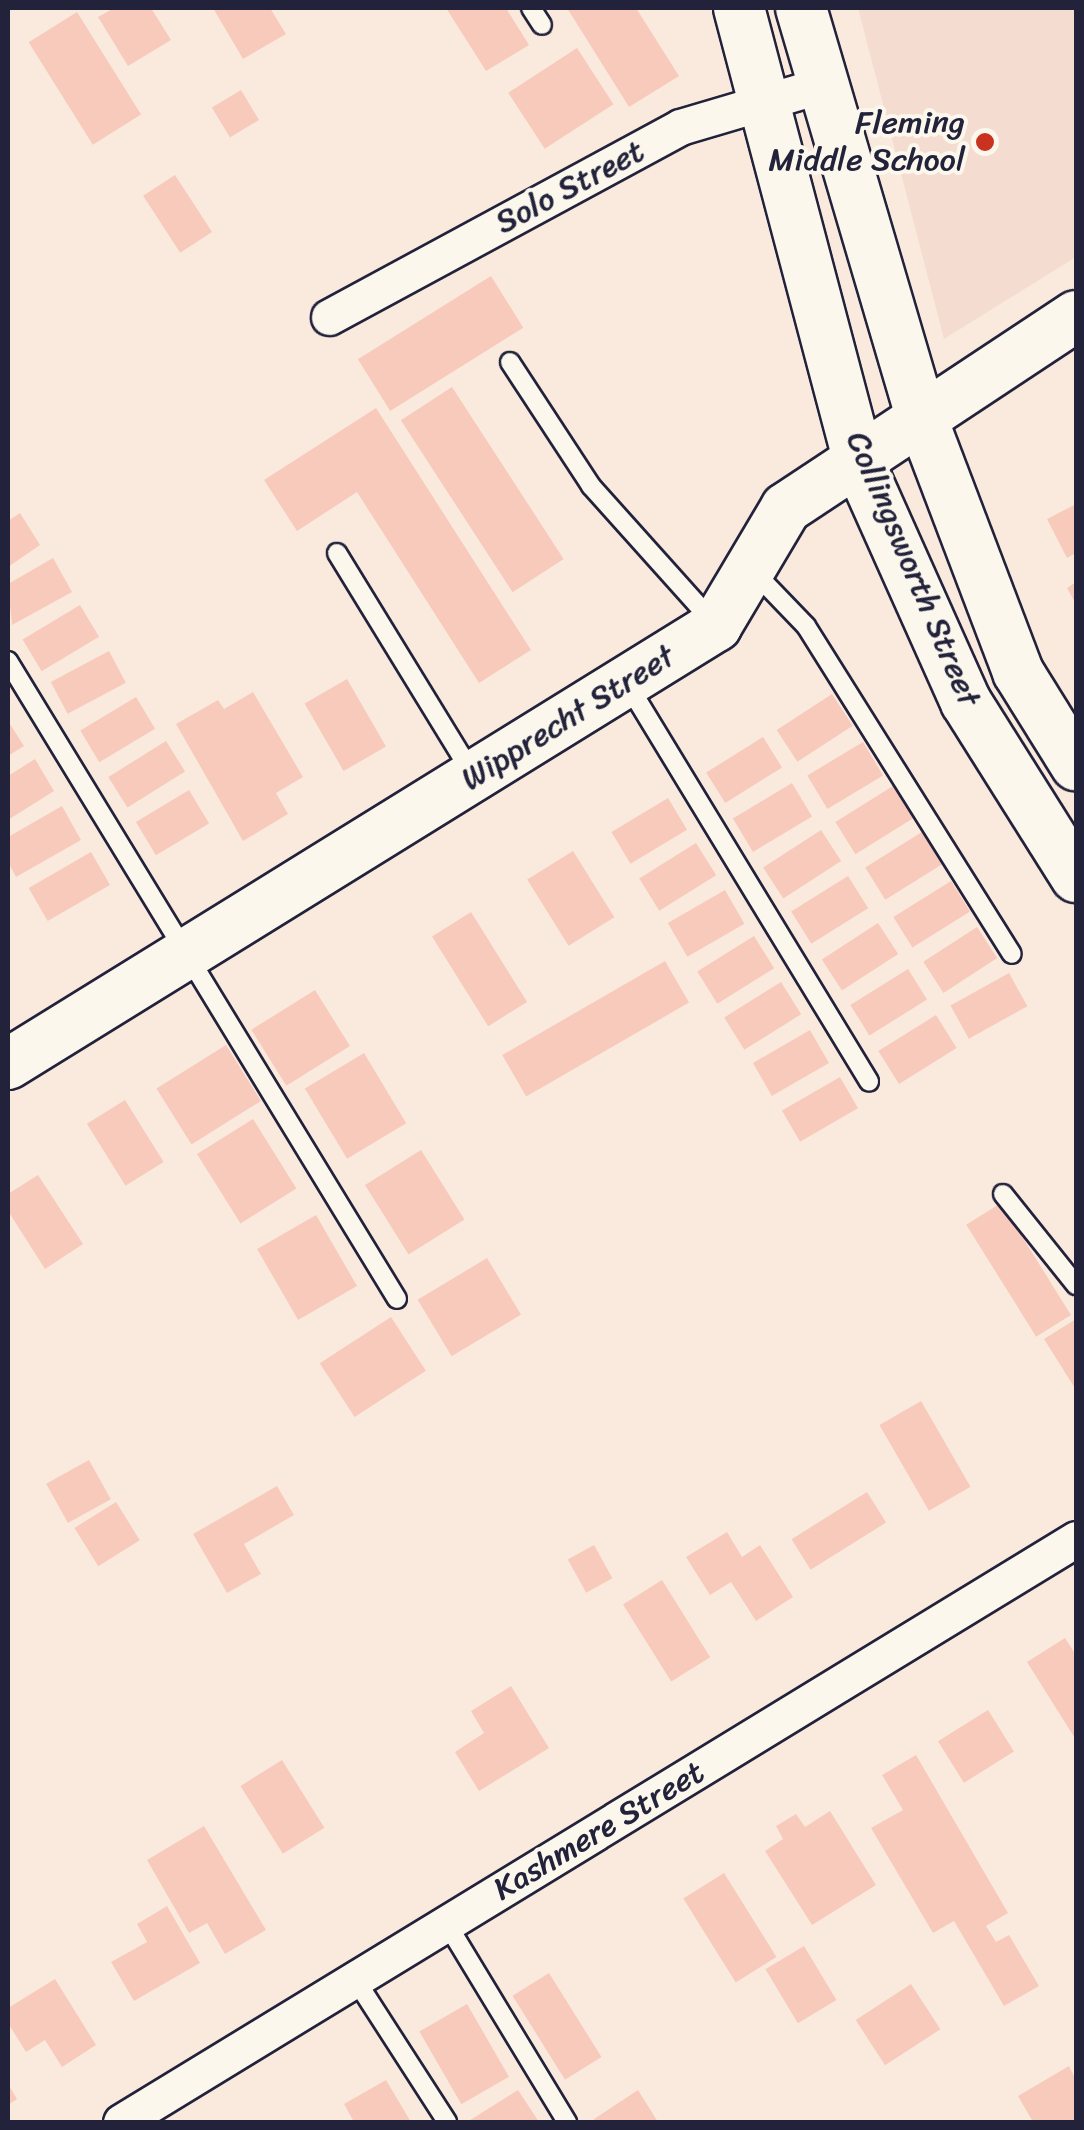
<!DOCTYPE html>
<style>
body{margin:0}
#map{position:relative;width:1084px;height:2130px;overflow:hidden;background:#faeade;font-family:Sriracha,sans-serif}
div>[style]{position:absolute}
.built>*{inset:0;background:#f5dcd1}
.building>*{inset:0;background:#f8cabc;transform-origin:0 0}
.roads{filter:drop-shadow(2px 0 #22223b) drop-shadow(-2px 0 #22223b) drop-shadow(0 2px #22223b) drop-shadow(0 -2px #22223b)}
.lane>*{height:18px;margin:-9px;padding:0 9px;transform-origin:9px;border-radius:9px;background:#fbf7ec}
.street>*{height:35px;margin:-17.5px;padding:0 17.5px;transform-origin:17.5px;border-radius:17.5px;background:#fbf7ec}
.secondary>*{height:50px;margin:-25px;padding:0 25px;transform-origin:25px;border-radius:25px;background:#fbf7ec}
.dots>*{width:28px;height:28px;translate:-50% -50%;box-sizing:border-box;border:5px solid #fbf7ec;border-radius:50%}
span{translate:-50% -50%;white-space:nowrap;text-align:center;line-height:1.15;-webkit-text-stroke:8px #fbf7ec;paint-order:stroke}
.poi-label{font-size:32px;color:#22223b}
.right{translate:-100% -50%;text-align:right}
.street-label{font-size:32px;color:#22223b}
.frame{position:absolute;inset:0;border:10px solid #22223b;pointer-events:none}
</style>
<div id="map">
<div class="built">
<i style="clip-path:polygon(858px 8px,1076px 8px,1076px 257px,944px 339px)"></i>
</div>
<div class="building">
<i style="clip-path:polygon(114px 8px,151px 8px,171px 40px,128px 66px,98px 17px)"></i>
<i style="clip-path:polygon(213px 8px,270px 8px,286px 34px,243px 59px)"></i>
<i style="clip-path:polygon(446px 8px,506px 8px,529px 45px,486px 71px)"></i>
<i style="clip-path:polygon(567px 8px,636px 8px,679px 76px,629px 107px)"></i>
<i style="left:77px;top:12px;width:121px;height:57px;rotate:58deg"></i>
<i style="left:577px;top:48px;width:67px;height:82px;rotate:57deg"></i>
<i style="left:241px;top:90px;width:35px;height:34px;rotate:59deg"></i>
<i style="left:175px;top:175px;width:68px;height:38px;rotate:57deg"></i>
<i style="left:491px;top:276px;width:61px;height:157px;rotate:58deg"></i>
<i style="left:452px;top:387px;width:205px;height:61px;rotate:57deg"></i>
<i style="clip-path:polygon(376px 408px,531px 650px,479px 683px,357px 492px,297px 531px,264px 480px)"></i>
<i style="clip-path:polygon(1076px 504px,1076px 553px,1067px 558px,1047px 519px)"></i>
<i style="clip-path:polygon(20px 513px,40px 545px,8px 567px,8px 521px)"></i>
<i style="clip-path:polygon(53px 558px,72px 592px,12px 625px,8px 584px)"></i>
<i style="clip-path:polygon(1076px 582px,1076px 604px,1067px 588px)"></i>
<i style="left:80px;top:605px;width:37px;height:67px;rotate:59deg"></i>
<i style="left:109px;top:651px;width:36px;height:66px;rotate:62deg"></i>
<i style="left:347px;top:679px;width:78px;height:49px;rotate:60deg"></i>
<i style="clip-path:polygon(253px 692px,303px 777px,276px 793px,288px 814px,243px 841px,176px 724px,218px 700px,224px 709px)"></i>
<i style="left:832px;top:694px;width:38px;height:66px;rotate:57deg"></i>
<i style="left:136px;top:697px;width:37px;height:65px;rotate:59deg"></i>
<i style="clip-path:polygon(8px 721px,24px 746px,8px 756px)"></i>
<i style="left:763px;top:737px;width:36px;height:67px;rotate:58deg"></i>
<i style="left:166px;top:741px;width:36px;height:68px;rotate:58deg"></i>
<i style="left:863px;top:742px;width:39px;height:65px;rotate:59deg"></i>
<i style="clip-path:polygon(35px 759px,54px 791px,8px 820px,8px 776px)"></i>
<i style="left:792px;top:783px;width:39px;height:69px;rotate:59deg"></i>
<i style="left:893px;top:786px;width:38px;height:68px;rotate:58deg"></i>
<i style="left:189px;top:790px;width:39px;height:62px;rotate:59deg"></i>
<i style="left:668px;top:798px;width:37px;height:66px;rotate:59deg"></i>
<i style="clip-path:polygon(62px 806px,81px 840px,16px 877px,8px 862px,8px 837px)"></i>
<i style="left:821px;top:830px;width:37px;height:69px;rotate:57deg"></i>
<i style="left:922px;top:832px;width:38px;height:67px;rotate:58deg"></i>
<i style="left:696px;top:843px;width:38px;height:67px;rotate:58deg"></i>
<i style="left:573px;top:851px;width:78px;height:54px;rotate:58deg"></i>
<i style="left:91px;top:852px;width:38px;height:72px;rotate:60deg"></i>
<i style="left:848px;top:876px;width:38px;height:67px;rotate:58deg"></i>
<i style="left:951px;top:881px;width:36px;height:68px;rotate:58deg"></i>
<i style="left:725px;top:890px;width:39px;height:66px;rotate:60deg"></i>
<i style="left:471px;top:912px;width:106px;height:46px;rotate:58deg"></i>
<i style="left:878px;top:923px;width:37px;height:67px;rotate:57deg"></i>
<i style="left:977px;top:927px;width:37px;height:64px;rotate:57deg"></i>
<i style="left:754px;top:936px;width:38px;height:67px;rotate:58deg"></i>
<i style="left:665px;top:961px;width:48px;height:188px;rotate:60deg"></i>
<i style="left:908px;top:969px;width:36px;height:68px;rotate:58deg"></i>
<i style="left:1009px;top:973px;width:38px;height:67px;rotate:61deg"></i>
<i style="left:781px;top:982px;width:38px;height:67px;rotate:58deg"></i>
<i style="left:315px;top:990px;width:66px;height:75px;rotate:58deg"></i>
<i style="left:936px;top:1015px;width:39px;height:68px;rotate:58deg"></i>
<i style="left:810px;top:1030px;width:38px;height:66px;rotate:60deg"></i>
<i style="left:226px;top:1045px;width:66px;height:82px;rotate:58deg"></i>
<i style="left:364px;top:1053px;width:82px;height:69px;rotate:59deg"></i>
<i style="left:840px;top:1077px;width:36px;height:67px;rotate:60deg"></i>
<i style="left:125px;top:1100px;width:73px;height:45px;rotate:58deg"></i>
<i style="left:253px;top:1119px;width:82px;height:66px;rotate:58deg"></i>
<i style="left:421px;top:1150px;width:82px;height:66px;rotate:58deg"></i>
<i style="clip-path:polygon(38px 1175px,83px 1244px,45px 1269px,8px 1211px,8px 1194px)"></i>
<i style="left:1001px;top:1203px;width:132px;height:41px;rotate:58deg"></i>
<i style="left:316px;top:1215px;width:82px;height:68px;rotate:60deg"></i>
<i style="left:487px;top:1258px;width:66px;height:81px;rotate:59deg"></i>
<i style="left:391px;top:1317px;width:64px;height:85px;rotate:57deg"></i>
<i style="clip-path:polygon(1076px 1319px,1076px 1390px,1044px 1339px)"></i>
<i style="left:921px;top:1401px;width:99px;height:48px;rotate:60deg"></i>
<i style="left:89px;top:1460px;width:45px;height:49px;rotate:61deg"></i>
<i style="clip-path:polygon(277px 1486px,294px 1515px,244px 1544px,261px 1574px,227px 1593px,193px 1534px)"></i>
<i style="left:867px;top:1492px;width:36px;height:89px;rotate:58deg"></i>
<i style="left:116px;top:1502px;width:45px;height:49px;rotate:58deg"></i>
<i style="clip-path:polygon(727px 1532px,742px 1557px,760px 1545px,793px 1597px,756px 1621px,731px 1582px,710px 1595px,686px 1557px)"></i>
<i style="left:594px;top:1545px;width:38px;height:30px;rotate:61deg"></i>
<i style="left:662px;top:1580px;width:91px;height:46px;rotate:58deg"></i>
<i style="clip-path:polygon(1065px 1638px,1076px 1655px,1076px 1740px,1027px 1662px)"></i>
<i style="clip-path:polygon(511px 1686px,549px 1748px,479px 1791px,455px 1752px,484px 1733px,471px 1711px)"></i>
<i style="left:988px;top:1710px;width:49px;height:59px;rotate:58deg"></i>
<i style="clip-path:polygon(916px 1755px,1008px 1913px,986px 1926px,996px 1942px,1009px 1935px,1039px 1986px,1004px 2006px,954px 1921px,933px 1933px,871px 1828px,903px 1810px,882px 1775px)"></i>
<i style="left:282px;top:1760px;width:80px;height:49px;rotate:58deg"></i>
<i style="clip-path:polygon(830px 1811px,876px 1885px,812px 1925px,765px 1851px,783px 1839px,776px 1826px,796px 1814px,805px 1827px)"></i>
<i style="clip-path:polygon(204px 1826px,266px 1930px,225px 1954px,207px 1923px,189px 1933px,147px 1860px)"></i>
<i style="left:724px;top:1873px;width:99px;height:48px;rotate:58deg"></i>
<i style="clip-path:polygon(167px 1906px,200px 1963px,134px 2001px,111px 1962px,147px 1942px,137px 1924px)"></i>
<i style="left:804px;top:1946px;width:63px;height:45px;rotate:59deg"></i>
<i style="left:549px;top:1973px;width:99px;height:43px;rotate:58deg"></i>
<i style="clip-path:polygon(55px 1979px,96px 2045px,62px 2067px,45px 2040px,26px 2052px,8px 2023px,8px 2008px)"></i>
<i style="left:911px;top:1984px;width:54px;height:66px;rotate:57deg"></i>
<i style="left:467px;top:2004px;width:84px;height:55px;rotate:60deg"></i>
<i style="clip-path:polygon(1069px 2066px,1076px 2080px,1076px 2122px,1033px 2122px,1018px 2096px)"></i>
<i style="clip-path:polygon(386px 2080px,411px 2122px,354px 2122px,344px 2104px)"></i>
<i style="clip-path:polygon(8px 2084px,17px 2099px,8px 2105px)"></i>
<i style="clip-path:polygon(518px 2090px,539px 2122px,467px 2122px)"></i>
<i style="clip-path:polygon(638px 2090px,658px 2122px,596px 2122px,594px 2119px)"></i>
</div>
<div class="roads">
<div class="lane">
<i style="left:531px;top:8px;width:20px;rotate:57deg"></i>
<i style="left:510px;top:362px;width:148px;rotate:56.8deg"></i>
<i style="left:591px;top:486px;width:181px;rotate:48.1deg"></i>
<i style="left:337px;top:553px;width:257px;rotate:58.5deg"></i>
<i style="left:754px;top:572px;width:75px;rotate:46.1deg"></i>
<i style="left:806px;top:626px;width:387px;rotate:57.9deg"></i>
<i style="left:8px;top:661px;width:747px;rotate:58.63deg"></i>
<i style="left:628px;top:685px;width:464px;rotate:58.7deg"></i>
<i style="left:1003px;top:1194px;width:117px;rotate:51.3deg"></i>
<i style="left:447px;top:1924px;width:232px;rotate:58.8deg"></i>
<i style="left:355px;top:1979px;width:170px;rotate:57.2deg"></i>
</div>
<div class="street">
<i style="left:329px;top:317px;width:399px;rotate:-28.4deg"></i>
<i style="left:680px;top:127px;width:148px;rotate:-16.5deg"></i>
<i style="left:121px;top:2122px;width:1119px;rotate:-31.4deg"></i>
</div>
<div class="secondary">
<i style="left:739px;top:8px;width:471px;rotate:75.2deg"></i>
<i style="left:859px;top:463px;width:262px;rotate:65.9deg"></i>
<i style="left:966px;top:702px;width:207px;rotate:57.8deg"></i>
<i style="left:801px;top:8px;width:428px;rotate:73.6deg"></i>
<i style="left:922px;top:419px;width:271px;rotate:69.2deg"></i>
<i style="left:1018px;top:672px;width:110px;rotate:58.1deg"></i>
<i style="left:8px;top:1064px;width:833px;rotate:-31.74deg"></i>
<i style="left:716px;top:626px;width:137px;rotate:-59.3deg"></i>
<i style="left:786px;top:508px;width:348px;rotate:-33.5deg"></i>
</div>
</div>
<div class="dots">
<i style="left:985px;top:142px;background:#c8321e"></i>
</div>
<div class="poi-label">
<span class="right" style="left:965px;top:142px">Fleming<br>Middle School</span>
</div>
<div class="street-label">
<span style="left:570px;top:187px;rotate:-28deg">Solo Street</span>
<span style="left:913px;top:569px;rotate:67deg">Collingsworth Street</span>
<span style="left:568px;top:718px;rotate:-32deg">Wipprecht Street</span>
<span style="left:599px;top:1831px;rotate:-31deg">Kashmere Street</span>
</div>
<div class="frame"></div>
</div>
